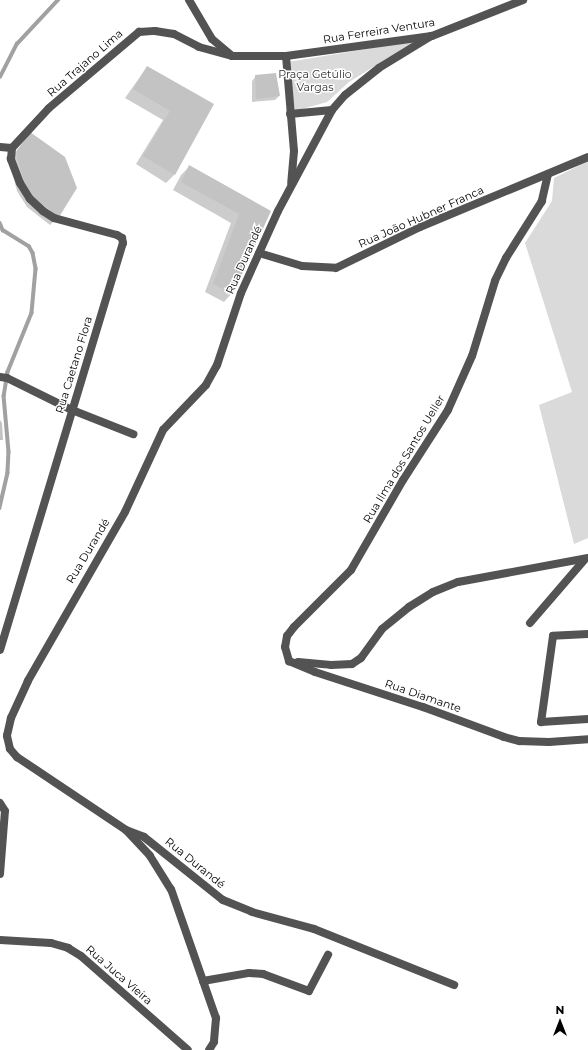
<!DOCTYPE html>
<meta charset="utf-8">
<style>
body{margin:0}
#map{position:relative;width:588px;height:1050px;overflow:hidden;background:#fff;font-family:Montserrat,sans-serif}
div>[style]{position:absolute}
.green>*{inset:0;background:#dadada}
.shadow>*{inset:0;background:#0003}
.stream>*{height:3.5px;margin:-1.75px;padding:0 1.75px;transform-origin:1.75px;border-radius:1.75px;background:#a1a1a1}
.building>*{inset:0;background:#c3c3c3}
.pedestrian>*{height:8px;margin:-4px;padding:0 4px;transform-origin:4px;border-radius:4px;background:#535353}
.minor>*{height:8px;margin:-4px;padding:0 4px;transform-origin:4px;border-radius:4px;background:#535353}
.tertiary>*{height:8px;margin:-4px;padding:0 4px;transform-origin:4px;border-radius:4px;background:#535353}
span{translate:-50% -50%;white-space:nowrap;text-align:center;line-height:1.15;-webkit-text-stroke:3px #fff;paint-order:stroke}
.street-label{font-size:11px;color:#000}
.park-label{font-size:11px;color:#313131}
.north{position:absolute;left:540px;top:1002px;width:40px;height:40px;-webkit-text-stroke:3px #fff;paint-order:stroke;rotate:0deg;font-size:11px;font-weight:700;line-height:16px;text-align:center;color:#000}
.north::after{content:'';display:block;margin:auto;width:14px;height:18px;background:#000;clip-path:polygon(50% 0,100% 100%,50% 72%,0 100%)}
</style>
<div id="map">
<div class="green">
<i style="clip-path:polygon(415px 41px,349px 82px,327px 102px,295px 111px,288px 62px)"></i>
<i style="clip-path:polygon(588px 161px,588px 538px,574px 544px,539px 405px,572px 392px,525px 243px,552px 201px,554px 178px)"></i>
</div>
<div class="shadow">
<i style="clip-path:polygon(147px 67px,212px 104px,174px 175px,166px 183px,136px 164px,163px 120px,125px 98px)"></i>
<i style="clip-path:polygon(275px 74px,279px 96px,275px 100px,252px 102px,252px 81px,256px 76px)"></i>
<i style="clip-path:polygon(30px 134px,58px 217px,50px 225px,27px 207px,17px 191px,9px 160px)"></i>
<i style="clip-path:polygon(190px 166px,270px 211px,232px 293px,224px 302px,205px 292px,231px 223px,173px 190px,181px 175px)"></i>
</div>
<div class="stream">
<i style="left:0;top:77px;width:37px;rotate:-63deg"></i>
<i style="left:17px;top:44px;width:60px;rotate:-47deg"></i>
<i style="left:0;top:223px;width:8px;rotate:67deg"></i>
<i style="left:3px;top:230px;width:31px;rotate:32deg"></i>
<i style="left:29px;top:246px;width:8px;rotate:60deg"></i>
<i style="left:33px;top:253px;width:16px;rotate:79deg"></i>
<i style="left:36px;top:269px;width:44px;rotate:95.2deg"></i>
<i style="left:32px;top:313px;width:64px;rotate:112.1deg"></i>
<i style="left:8px;top:372px;width:24px;rotate:99deg"></i>
<i style="left:4px;top:396px;width:56px;rotate:84.9deg"></i>
<i style="left:9px;top:452px;width:21px;rotate:93deg"></i>
<i style="left:8px;top:473px;width:36px;rotate:103deg"></i>
</div>
<div class="building">
<i style="clip-path:polygon(147px 66px,214px 104px,175px 175px,143px 156px,170px 111px,133px 89px)"></i>
<i style="clip-path:polygon(276px 73px,280px 96px,256px 99px,255px 75px)"></i>
<i style="clip-path:polygon(30px 132px,65px 157px,77px 188px,59px 217px,36px 199px,25px 183px,17px 158px,17px 151px)"></i>
<i style="clip-path:polygon(189px 165px,271px 211px,233px 294px,213px 284px,239px 214px,181px 182px)"></i>
<i style="clip-path:polygon(0 420px,2px 423px,3px 440px,0 440px)"></i>
</div>
<div class="pedestrian">
<i style="left:0;top:377px;width:7px;rotate:8deg"></i>
<i style="left:7px;top:378px;width:72px;rotate:26.2deg"></i>
</div>
<div class="minor">
<i style="left:431px;top:36px;width:61px;rotate:148.4deg"></i>
<i style="left:379px;top:68px;width:43px;rotate:141.5deg"></i>
<i style="left:345px;top:95px;width:20px;rotate:131deg"></i>
<i style="left:332px;top:110px;width:115px;rotate:118.1deg"></i>
<i style="left:278px;top:211px;width:90px;rotate:114.3deg"></i>
<i style="left:241px;top:293px;width:76px;rotate:108.4deg"></i>
<i style="left:217px;top:365px;width:23px;rotate:119deg"></i>
<i style="left:206px;top:385px;width:62px;rotate:133.7deg"></i>
<i style="left:163px;top:430px;width:90px;rotate:114.9deg"></i>
<i style="left:125px;top:512px;width:195px;rotate:119.9deg"></i>
<i style="left:28px;top:681px;width:41px;rotate:114.7deg"></i>
<i style="left:11px;top:718px;width:18px;rotate:103deg"></i>
<i style="left:7px;top:736px;width:13px;rotate:77deg"></i>
<i style="left:10px;top:749px;width:11px;rotate:49deg"></i>
<i style="left:17px;top:757px;width:131px;rotate:33.8deg"></i>
<i style="left:126px;top:830px;width:19px;rotate:21deg"></i>
<i style="left:144px;top:837px;width:101px;rotate:38.6deg"></i>
<i style="left:223px;top:900px;width:31px;rotate:22deg"></i>
<i style="left:252px;top:912px;width:64px;rotate:15.3deg"></i>
<i style="left:314px;top:929px;width:151px;rotate:21.8deg"></i>
<i style="left:286px;top:56px;width:95px;rotate:85.2deg"></i>
<i style="left:294px;top:151px;width:32px;rotate:95deg"></i>
<i style="left:290px;top:114px;width:42px;rotate:-5.4deg"></i>
<i style="left:0;top:147px;width:12px;rotate:5deg"></i>
<i style="left:12px;top:148px;width:54px;rotate:-47.2deg"></i>
<i style="left:49px;top:108px;width:118px;rotate:-40.2deg"></i>
<i style="left:139px;top:32px;width:16px;rotate:-4deg"></i>
<i style="left:155px;top:31px;width:19px;rotate:9deg"></i>
<i style="left:174px;top:34px;width:28px;rotate:27deg"></i>
<i style="left:199px;top:47px;width:34px;rotate:15deg"></i>
<i style="left:548px;top:174px;width:28px;rotate:103deg"></i>
<i style="left:542px;top:201px;width:67px;rotate:122.3deg"></i>
<i style="left:506px;top:258px;width:25px;rotate:116deg"></i>
<i style="left:495px;top:281px;width:78px;rotate:107deg"></i>
<i style="left:472px;top:356px;width:59px;rotate:114deg"></i>
<i style="left:448px;top:410px;width:83px;rotate:122.7deg"></i>
<i style="left:403px;top:480px;width:104px;rotate:120deg"></i>
<i style="left:351px;top:570px;width:81px;rotate:135deg"></i>
<i style="left:294px;top:627px;width:11px;rotate:128deg"></i>
<i style="left:287px;top:636px;width:11px;rotate:100deg"></i>
<i style="left:285px;top:647px;width:15px;rotate:74deg"></i>
<i style="left:289px;top:661px;width:28px;rotate:23deg"></i>
<i style="left:315px;top:672px;width:114px;rotate:18deg"></i>
<i style="left:423px;top:707px;width:86px;rotate:20.3deg"></i>
<i style="left:504px;top:737px;width:16px;rotate:15deg"></i>
<i style="left:519px;top:741px;width:30px;rotate:2deg"></i>
<i style="left:549px;top:742px;width:39px;rotate:-4deg"></i>
<i style="left:259px;top:253px;width:45px;rotate:16.8deg"></i>
<i style="left:302px;top:266px;width:34px;rotate:3deg"></i>
<i style="left:336px;top:268px;width:93px;rotate:-26deg"></i>
<i style="left:420px;top:227px;width:182px;rotate:-22.6deg"></i>
<i style="left:72px;top:410px;width:66px;rotate:21.5deg"></i>
<i style="left:530px;top:623px;width:84px;rotate:-49.3deg"></i>
<i style="left:588px;top:634px;width:35px;rotate:177deg"></i>
<i style="left:553px;top:636px;width:87px;rotate:97.9deg"></i>
<i style="left:541px;top:722px;width:47px;rotate:-3.7deg"></i>
<i style="left:0;top:650px;width:425px;rotate:-73.2deg"></i>
<i style="left:123px;top:243px;width:5px;rotate:-101deg"></i>
<i style="left:122px;top:238px;width:6px;rotate:-149deg"></i>
<i style="left:117px;top:235px;width:65px;rotate:-164.9deg"></i>
<i style="left:54px;top:218px;width:13px;rotate:-148deg"></i>
<i style="left:43px;top:211px;width:18px;rotate:-137deg"></i>
<i style="left:30px;top:199px;width:19px;rotate:-122deg"></i>
<i style="left:20px;top:183px;width:26px;rotate:-111deg"></i>
<i style="left:11px;top:159px;width:11px;rotate:-85deg"></i>
<i style="left:298px;top:662px;width:33px;rotate:5deg"></i>
<i style="left:331px;top:665px;width:21px;rotate:-3deg"></i>
<i style="left:352px;top:664px;width:11px;rotate:-34deg"></i>
<i style="left:361px;top:658px;width:36px;rotate:-54deg"></i>
<i style="left:382px;top:629px;width:35px;rotate:-39deg"></i>
<i style="left:409px;top:607px;width:28px;rotate:-32deg"></i>
<i style="left:433px;top:592px;width:27px;rotate:-22deg"></i>
<i style="left:458px;top:582px;width:132px;rotate:-10.5deg"></i>
<i style="left:0;top:803px;width:9px;rotate:58deg"></i>
<i style="left:126px;top:830px;width:35px;rotate:47deg"></i>
<i style="left:150px;top:856px;width:39px;rotate:58deg"></i>
<i style="left:171px;top:889px;width:137px;rotate:70.8deg"></i>
<i style="left:216px;top:1018px;width:24px;rotate:95deg"></i>
<i style="left:214px;top:1042px;width:9px;rotate:122deg"></i>
<i style="left:0;top:874px;width:63px;rotate:-85.5deg"></i>
<i style="left:0;top:940px;width:51px;rotate:3.4deg"></i>
<i style="left:51px;top:943px;width:18px;rotate:16deg"></i>
<i style="left:68px;top:948px;width:15px;rotate:32deg"></i>
<i style="left:81px;top:956px;width:142px;rotate:41.3deg"></i>
<i style="left:203px;top:981px;width:47px;rotate:-9.9deg"></i>
<i style="left:249px;top:973px;width:14px;rotate:4deg"></i>
<i style="left:263px;top:974px;width:49px;rotate:20.3deg"></i>
<i style="left:309px;top:991px;width:41px;rotate:-62.2deg"></i>
</div>
<div class="tertiary">
<i style="left:189px;top:0;width:45px;rotate:59.5deg"></i>
<i style="left:212px;top:39px;width:26px;rotate:40deg"></i>
<i style="left:232px;top:56px;width:54px"></i>
<i style="left:286px;top:56px;width:147px;rotate:-7.8deg"></i>
<i style="left:432px;top:36px;width:98px;rotate:-21.6deg"></i>
</div>
<div class="street-label">
<span style="left:379px;top:31px;rotate:-9deg">Rua Ferreira Ventura</span>
<span style="left:85px;top:63px;rotate:-41deg">Rua Trajano Lima</span>
<span style="left:421px;top:217px;rotate:-24deg">Rua João Hubner Franca</span>
<span style="left:244px;top:260px;rotate:-66deg">Rua Durandé</span>
<span style="left:74px;top:365px;rotate:-73deg">Rua Caetano Flora</span>
<span style="left:404px;top:459px;rotate:-59deg">Rua Ilma dos Santos Ueller</span>
<span style="left:88px;top:551px;rotate:-59deg">Rua Durandé</span>
<span style="left:423px;top:696px;rotate:19deg">Rua Diamante</span>
<span style="left:195px;top:863px;rotate:39deg">Rua Durandé</span>
<span style="left:119px;top:975px;rotate:41deg">Rua Juca Vieira</span>
</div>
<div class="park-label">
<span style="left:315px;top:81px">Praça Getúlio<br>Vargas</span>
</div>
<div class="north">N</div>
</div>
